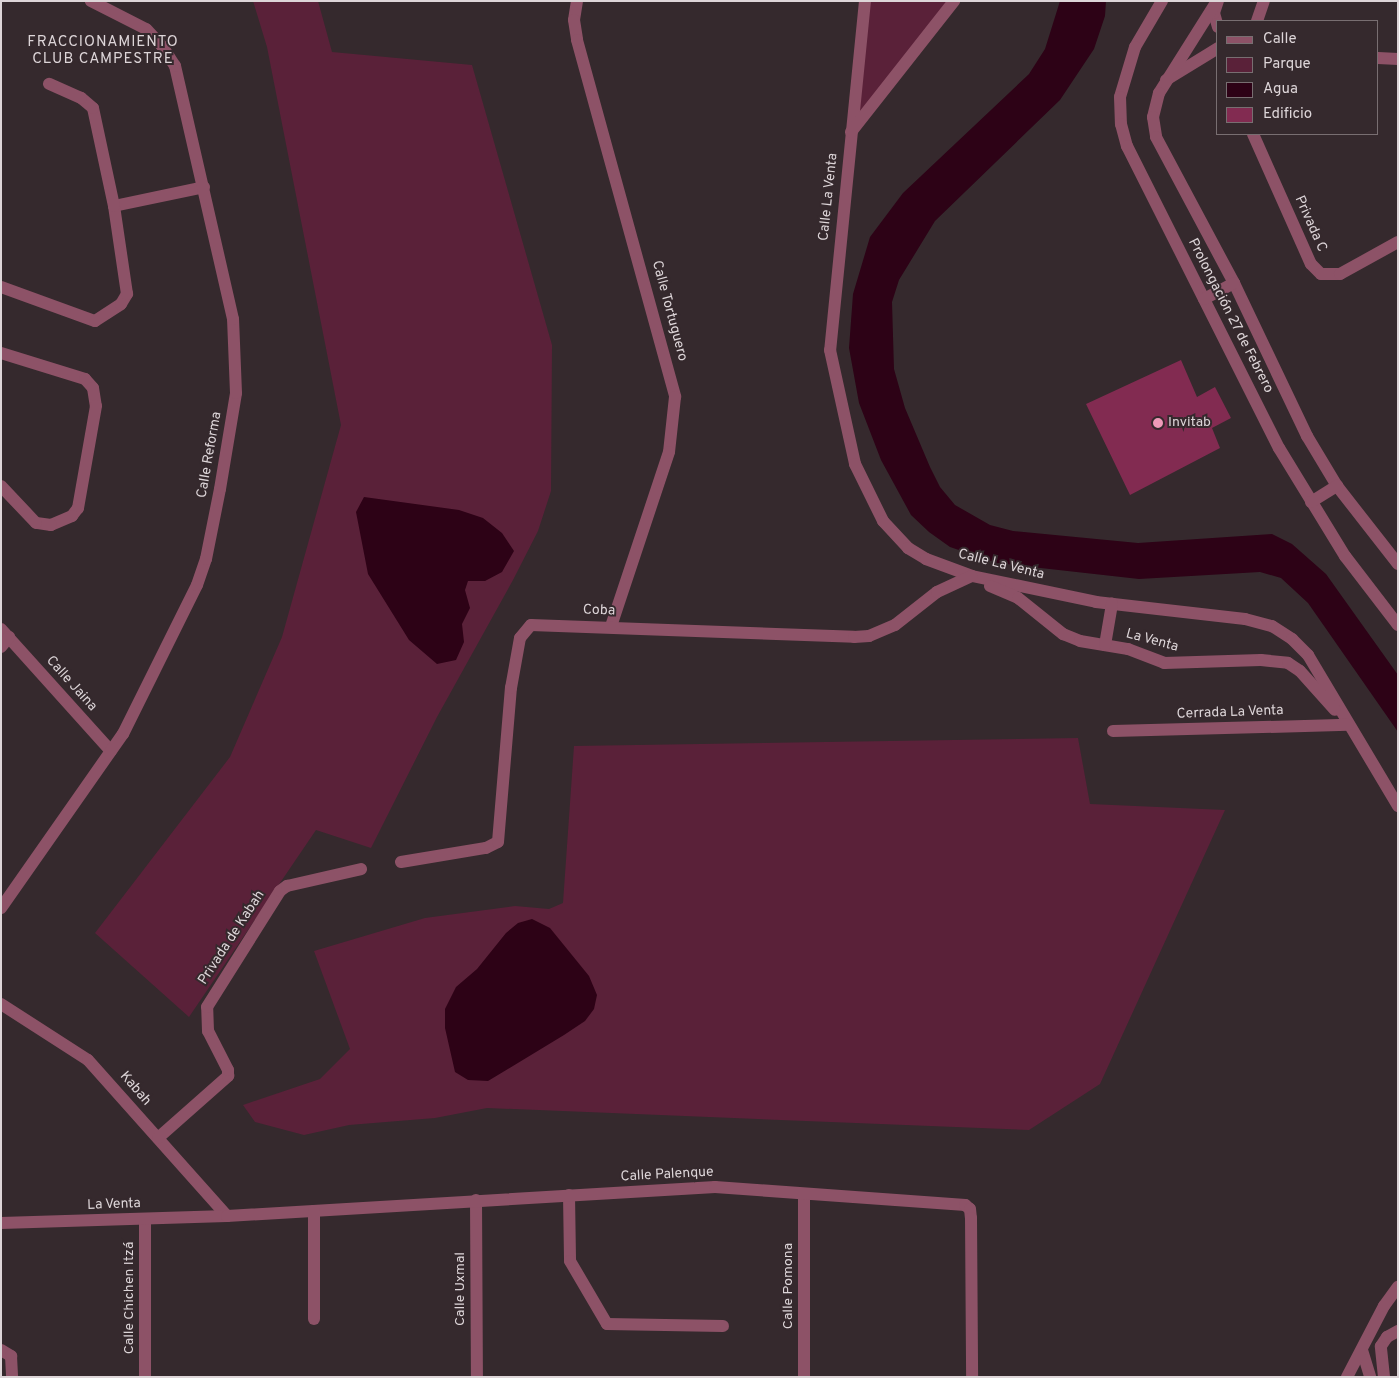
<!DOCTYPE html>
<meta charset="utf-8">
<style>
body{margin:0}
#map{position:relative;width:1399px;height:1378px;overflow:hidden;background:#35292d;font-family:Overpass,sans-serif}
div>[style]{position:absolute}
.green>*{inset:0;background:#5a2139}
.water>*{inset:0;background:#2d0216}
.building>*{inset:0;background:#822b51}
.minor>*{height:12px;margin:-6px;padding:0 6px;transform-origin:6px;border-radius:6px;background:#8d5267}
.tertiary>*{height:12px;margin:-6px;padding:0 6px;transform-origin:6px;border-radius:6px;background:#8d5267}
.dots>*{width:14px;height:14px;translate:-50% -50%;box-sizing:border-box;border:2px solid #35292d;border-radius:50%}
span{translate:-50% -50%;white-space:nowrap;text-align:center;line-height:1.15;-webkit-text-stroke:4px #35292d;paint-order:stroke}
.street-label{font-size:14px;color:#ddd5d8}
.poi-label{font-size:14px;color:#ddd5d8}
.left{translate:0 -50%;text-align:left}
.neighbourhood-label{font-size:15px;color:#ddd5d8;letter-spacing:1px}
.frame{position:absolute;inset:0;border:2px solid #ddd5d8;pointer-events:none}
.legend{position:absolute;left:1216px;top:20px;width:162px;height:115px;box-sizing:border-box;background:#35292d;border:1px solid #786e71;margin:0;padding:6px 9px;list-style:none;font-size:15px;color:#ddd5d8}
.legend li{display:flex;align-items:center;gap:10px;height:25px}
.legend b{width:25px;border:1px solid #786e71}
</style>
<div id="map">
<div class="green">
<i style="clip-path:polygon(253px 1px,318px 1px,332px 52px,472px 65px,552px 345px,551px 491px,538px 531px,513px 580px,437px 717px,371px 848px,316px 830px,189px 1017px,95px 933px,230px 757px,282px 637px,341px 425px,267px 47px)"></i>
<i style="clip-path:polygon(865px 1px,954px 1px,851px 132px)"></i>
<i style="clip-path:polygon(1078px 738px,1090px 804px,1225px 810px,1100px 1084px,1029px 1130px,487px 1108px,435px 1118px,349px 1125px,304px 1135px,255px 1122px,243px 1105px,320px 1079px,350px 1049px,314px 951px,425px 918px,515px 906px,549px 909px,563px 903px,574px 746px)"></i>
</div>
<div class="water">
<i style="clip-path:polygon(1060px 1px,1106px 1px,1105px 16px,1094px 49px,1060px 100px,935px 221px,899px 280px,892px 302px,894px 369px,905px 408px,930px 467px,940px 487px,955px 505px,990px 525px,1013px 531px,1138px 543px,1272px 534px,1292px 544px,1326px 574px,1398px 675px,1398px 732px,1308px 603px,1281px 578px,1260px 572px,1139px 579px,997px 563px,950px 547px,929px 532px,911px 515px,881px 460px,859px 403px,849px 348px,853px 294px,870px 237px,903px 193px,1029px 74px,1045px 49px)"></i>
<i style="clip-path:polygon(364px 497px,459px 510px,483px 518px,502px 533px,514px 551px,502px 572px,485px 581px,468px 581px,465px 590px,470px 608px,462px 624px,464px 642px,456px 660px,437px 664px,409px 640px,368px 574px,356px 512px)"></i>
<i style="clip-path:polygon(532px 919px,550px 928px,589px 976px,597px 995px,594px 1009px,585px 1021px,564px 1035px,488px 1081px,468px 1080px,455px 1072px,445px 1028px,445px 1009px,456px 987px,477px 969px,506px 933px,518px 923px)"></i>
</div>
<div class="building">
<i style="clip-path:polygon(1181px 360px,1197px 397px,1215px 387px,1231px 418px,1212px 428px,1220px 448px,1130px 495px,1086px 404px)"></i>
</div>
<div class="minor">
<i style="left:577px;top:1px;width:19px;rotate:99deg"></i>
<i style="left:574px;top:20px;width:20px;rotate:81deg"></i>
<i style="left:577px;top:40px;width:370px;rotate:74.6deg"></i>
<i style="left:675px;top:397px;width:55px;rotate:96.2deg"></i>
<i style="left:669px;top:452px;width:183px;rotate:108.4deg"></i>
<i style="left:865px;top:1px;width:351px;rotate:95.7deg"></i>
<i style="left:830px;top:350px;width:117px;rotate:77.6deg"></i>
<i style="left:855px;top:464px;width:64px;rotate:63.8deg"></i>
<i style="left:883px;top:521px;width:37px;rotate:47deg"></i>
<i style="left:908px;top:548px;width:21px;rotate:31deg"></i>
<i style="left:926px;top:559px;width:49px;rotate:20.3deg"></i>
<i style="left:972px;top:576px;width:127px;rotate:11.8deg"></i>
<i style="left:1096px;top:602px;width:150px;rotate:6.5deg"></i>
<i style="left:1245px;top:619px;width:28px;rotate:15deg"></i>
<i style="left:1272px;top:626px;width:24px;rotate:33deg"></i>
<i style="left:1292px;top:639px;width:23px;rotate:45deg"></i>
<i style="left:1308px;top:655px;width:176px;rotate:59.2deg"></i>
<i style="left:1257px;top:21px;width:21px;rotate:-71deg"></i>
<i style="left:1218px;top:27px;width:15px;rotate:-106deg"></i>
<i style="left:1214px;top:13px;width:13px;rotate:-72deg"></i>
<i style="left:1378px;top:58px;width:20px;rotate:3deg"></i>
<i style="left:1166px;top:80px;width:61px;rotate:-31.6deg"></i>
<i style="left:851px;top:132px;width:167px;rotate:-51.8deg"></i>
<i style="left:1253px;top:134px;width:142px;rotate:66deg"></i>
<i style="left:1311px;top:264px;width:14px;rotate:45deg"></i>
<i style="left:1321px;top:274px;width:19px"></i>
<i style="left:1340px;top:274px;width:66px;rotate:-28.9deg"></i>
<i style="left:114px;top:206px;width:92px;rotate:-11.9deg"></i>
<i style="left:1px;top:287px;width:100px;rotate:19.9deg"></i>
<i style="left:95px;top:321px;width:31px;rotate:-33deg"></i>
<i style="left:121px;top:304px;width:12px;rotate:-59deg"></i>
<i style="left:127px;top:294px;width:89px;rotate:-98.4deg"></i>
<i style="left:114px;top:206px;width:100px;rotate:-102.1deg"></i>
<i style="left:93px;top:108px;width:16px;rotate:-140deg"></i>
<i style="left:81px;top:98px;width:35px;rotate:-156deg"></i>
<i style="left:1px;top:353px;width:88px;rotate:17.2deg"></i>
<i style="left:85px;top:379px;width:12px;rotate:48deg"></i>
<i style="left:93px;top:388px;width:18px;rotate:81deg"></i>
<i style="left:96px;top:406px;width:104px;rotate:100deg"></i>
<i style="left:78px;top:508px;width:10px;rotate:127deg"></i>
<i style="left:72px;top:516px;width:23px;rotate:157deg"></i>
<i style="left:51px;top:525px;width:15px;rotate:-172deg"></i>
<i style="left:36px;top:523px;width:51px;rotate:-133.4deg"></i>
<i style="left:990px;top:586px;width:30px;rotate:23deg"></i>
<i style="left:1018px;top:598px;width:58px;rotate:38.7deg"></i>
<i style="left:1063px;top:634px;width:18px;rotate:22deg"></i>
<i style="left:1080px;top:641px;width:49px;rotate:9.5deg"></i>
<i style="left:1128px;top:649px;width:39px;rotate:21deg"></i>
<i style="left:1164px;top:663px;width:97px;rotate:-1.8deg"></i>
<i style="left:1261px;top:660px;width:27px;rotate:6deg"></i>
<i style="left:1288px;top:663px;width:14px;rotate:34deg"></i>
<i style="left:1300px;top:671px;width:52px;rotate:48.1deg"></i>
<i style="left:1px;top:629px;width:164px;rotate:48deg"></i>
<i style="left:1105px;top:645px;width:42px;rotate:-80.3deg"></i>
<i style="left:1px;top:647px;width:13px;rotate:-51deg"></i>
<i style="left:1113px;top:731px;width:235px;rotate:-1.5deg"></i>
<i style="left:401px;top:862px;width:86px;rotate:-9.4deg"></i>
<i style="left:486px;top:848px;width:13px;rotate:-27deg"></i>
<i style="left:498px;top:842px;width:155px;rotate:-85.2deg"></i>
<i style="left:511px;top:688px;width:51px;rotate:-79.8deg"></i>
<i style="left:520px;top:638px;width:17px;rotate:-50deg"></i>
<i style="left:531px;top:625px;width:323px;rotate:2.1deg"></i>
<i style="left:854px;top:637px;width:15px;rotate:-4deg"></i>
<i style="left:869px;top:636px;width:28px;rotate:-23deg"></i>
<i style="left:895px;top:625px;width:53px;rotate:-38.2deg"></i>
<i style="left:937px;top:592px;width:38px;rotate:-25deg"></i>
<i style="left:1px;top:908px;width:213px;rotate:-55deg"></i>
<i style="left:123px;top:734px;width:166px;rotate:-63.6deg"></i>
<i style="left:197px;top:585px;width:28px;rotate:-71deg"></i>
<i style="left:206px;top:559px;width:71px;rotate:-78.7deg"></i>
<i style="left:220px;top:489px;width:97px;rotate:-80.5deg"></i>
<i style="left:236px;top:393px;width:74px;rotate:-92.3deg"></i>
<i style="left:233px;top:319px;width:260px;rotate:-102.9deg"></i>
<i style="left:175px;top:66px;width:24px;rotate:-123deg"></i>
<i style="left:162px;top:46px;width:23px;rotate:-133deg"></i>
<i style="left:146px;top:29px;width:62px;rotate:-153deg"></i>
<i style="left:1px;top:1004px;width:103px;rotate:32.8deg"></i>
<i style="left:88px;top:1060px;width:209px;rotate:48.3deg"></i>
<i style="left:158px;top:1138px;width:94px;rotate:-41.5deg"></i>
<i style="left:228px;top:1076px;width:6px;rotate:-90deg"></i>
<i style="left:228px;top:1070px;width:44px;rotate:-117.1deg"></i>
<i style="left:208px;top:1031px;width:24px;rotate:-92deg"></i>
<i style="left:207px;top:1007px;width:137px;rotate:-57.8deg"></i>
<i style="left:280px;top:891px;width:9px;rotate:-36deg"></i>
<i style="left:287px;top:886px;width:76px;rotate:-12.9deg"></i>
<i style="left:569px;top:1195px;width:66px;rotate:89.1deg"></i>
<i style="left:570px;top:1261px;width:73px;rotate:59.6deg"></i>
<i style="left:607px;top:1324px;width:116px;rotate:1deg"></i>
<i style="left:804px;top:1196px;width:181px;rotate:90deg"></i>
<i style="left:476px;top:1200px;width:177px;rotate:89.7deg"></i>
<i style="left:145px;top:1219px;width:158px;rotate:90deg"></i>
<i style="left:1px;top:1223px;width:226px;rotate:-1.8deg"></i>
<i style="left:227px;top:1216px;width:489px;rotate:-3.4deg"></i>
<i style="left:715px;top:1187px;width:251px;rotate:4.1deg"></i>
<i style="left:965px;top:1205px;width:6px;rotate:39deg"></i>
<i style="left:970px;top:1209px;width:9px;rotate:84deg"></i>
<i style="left:971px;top:1218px;width:159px;rotate:89.6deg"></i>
<i style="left:314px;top:1319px;width:108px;rotate:-90deg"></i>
<i style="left:1px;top:1350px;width:12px;rotate:31deg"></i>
<i style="left:11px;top:1356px;width:21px;rotate:87deg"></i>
<i style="left:1362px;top:1350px;width:28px;rotate:73deg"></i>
<i style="left:1347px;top:1377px;width:80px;rotate:-62.5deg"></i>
<i style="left:1384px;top:1306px;width:24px;rotate:-54deg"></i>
<i style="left:1384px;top:1377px;width:31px;rotate:-96deg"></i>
<i style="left:1381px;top:1346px;width:11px;rotate:-56deg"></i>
<i style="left:1387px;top:1337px;width:13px;rotate:-29deg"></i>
</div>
<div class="tertiary">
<i style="left:1162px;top:1px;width:53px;rotate:120.4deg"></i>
<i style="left:1135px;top:47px;width:52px;rotate:106.7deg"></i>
<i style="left:1120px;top:97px;width:27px;rotate:88deg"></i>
<i style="left:1121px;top:124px;width:23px;rotate:75deg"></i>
<i style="left:1127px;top:146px;width:338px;rotate:63.3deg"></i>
<i style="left:1279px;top:448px;width:127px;rotate:58.6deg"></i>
<i style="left:1345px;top:556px;width:87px;rotate:52.5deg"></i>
<i style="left:1217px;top:1px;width:109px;rotate:122.2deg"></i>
<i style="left:1159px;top:93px;width:25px;rotate:104deg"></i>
<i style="left:1153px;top:117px;width:20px;rotate:81deg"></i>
<i style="left:1156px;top:137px;width:166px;rotate:61.9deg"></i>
<i style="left:1234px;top:283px;width:170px;rotate:64.5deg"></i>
<i style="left:1307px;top:436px;width:58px;rotate:59deg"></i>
<i style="left:1337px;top:486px;width:99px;rotate:52deg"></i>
<i style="left:1204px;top:299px;width:34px;rotate:-28deg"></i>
<i style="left:1311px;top:502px;width:31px;rotate:-32deg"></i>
</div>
<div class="dots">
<i style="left:1158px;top:423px;background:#ef9ab9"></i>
</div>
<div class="street-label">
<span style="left:829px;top:197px;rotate:-84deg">Calle La Venta</span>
<span style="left:1310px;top:224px;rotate:66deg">Privada C</span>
<span style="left:669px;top:311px;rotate:75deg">Calle Tortuguero</span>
<span style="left:1230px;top:316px;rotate:63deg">Prolongación 27 de Febrero</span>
<span style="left:210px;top:455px;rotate:-80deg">Calle Reforma</span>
<span style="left:1001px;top:565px;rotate:14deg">Calle La Venta</span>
<span style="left:599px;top:611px;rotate:2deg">Coba</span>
<span style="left:1152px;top:641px;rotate:15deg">La Venta</span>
<span style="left:71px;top:684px;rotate:48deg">Calle Jaina</span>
<span style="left:1230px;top:713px;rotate:-2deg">Cerrada La Venta</span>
<span style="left:232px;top:938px;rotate:-57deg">Privada de Kabah</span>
<span style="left:135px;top:1089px;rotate:49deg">Kabah</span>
<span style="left:667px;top:1175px;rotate:-3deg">Calle Palenque</span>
<span style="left:114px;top:1205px;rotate:-2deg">La Venta</span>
<span style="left:789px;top:1286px;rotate:-90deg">Calle Pomona</span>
<span style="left:461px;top:1289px;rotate:-90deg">Calle Uxmal</span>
<span style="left:130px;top:1298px;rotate:-90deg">Calle Chichen Itzá</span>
</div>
<div class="poi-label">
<span class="left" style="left:1168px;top:423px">Invitab</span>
</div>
<div class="neighbourhood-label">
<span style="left:103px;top:51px">FRACCIONAMIENTO<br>CLUB CAMPESTRE</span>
</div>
<div class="frame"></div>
<ul class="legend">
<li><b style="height:6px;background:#8d5267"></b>Calle</li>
<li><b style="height:14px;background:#5a2139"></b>Parque</li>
<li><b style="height:14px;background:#2d0216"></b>Agua</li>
<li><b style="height:14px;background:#822b51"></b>Edificio</li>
</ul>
</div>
